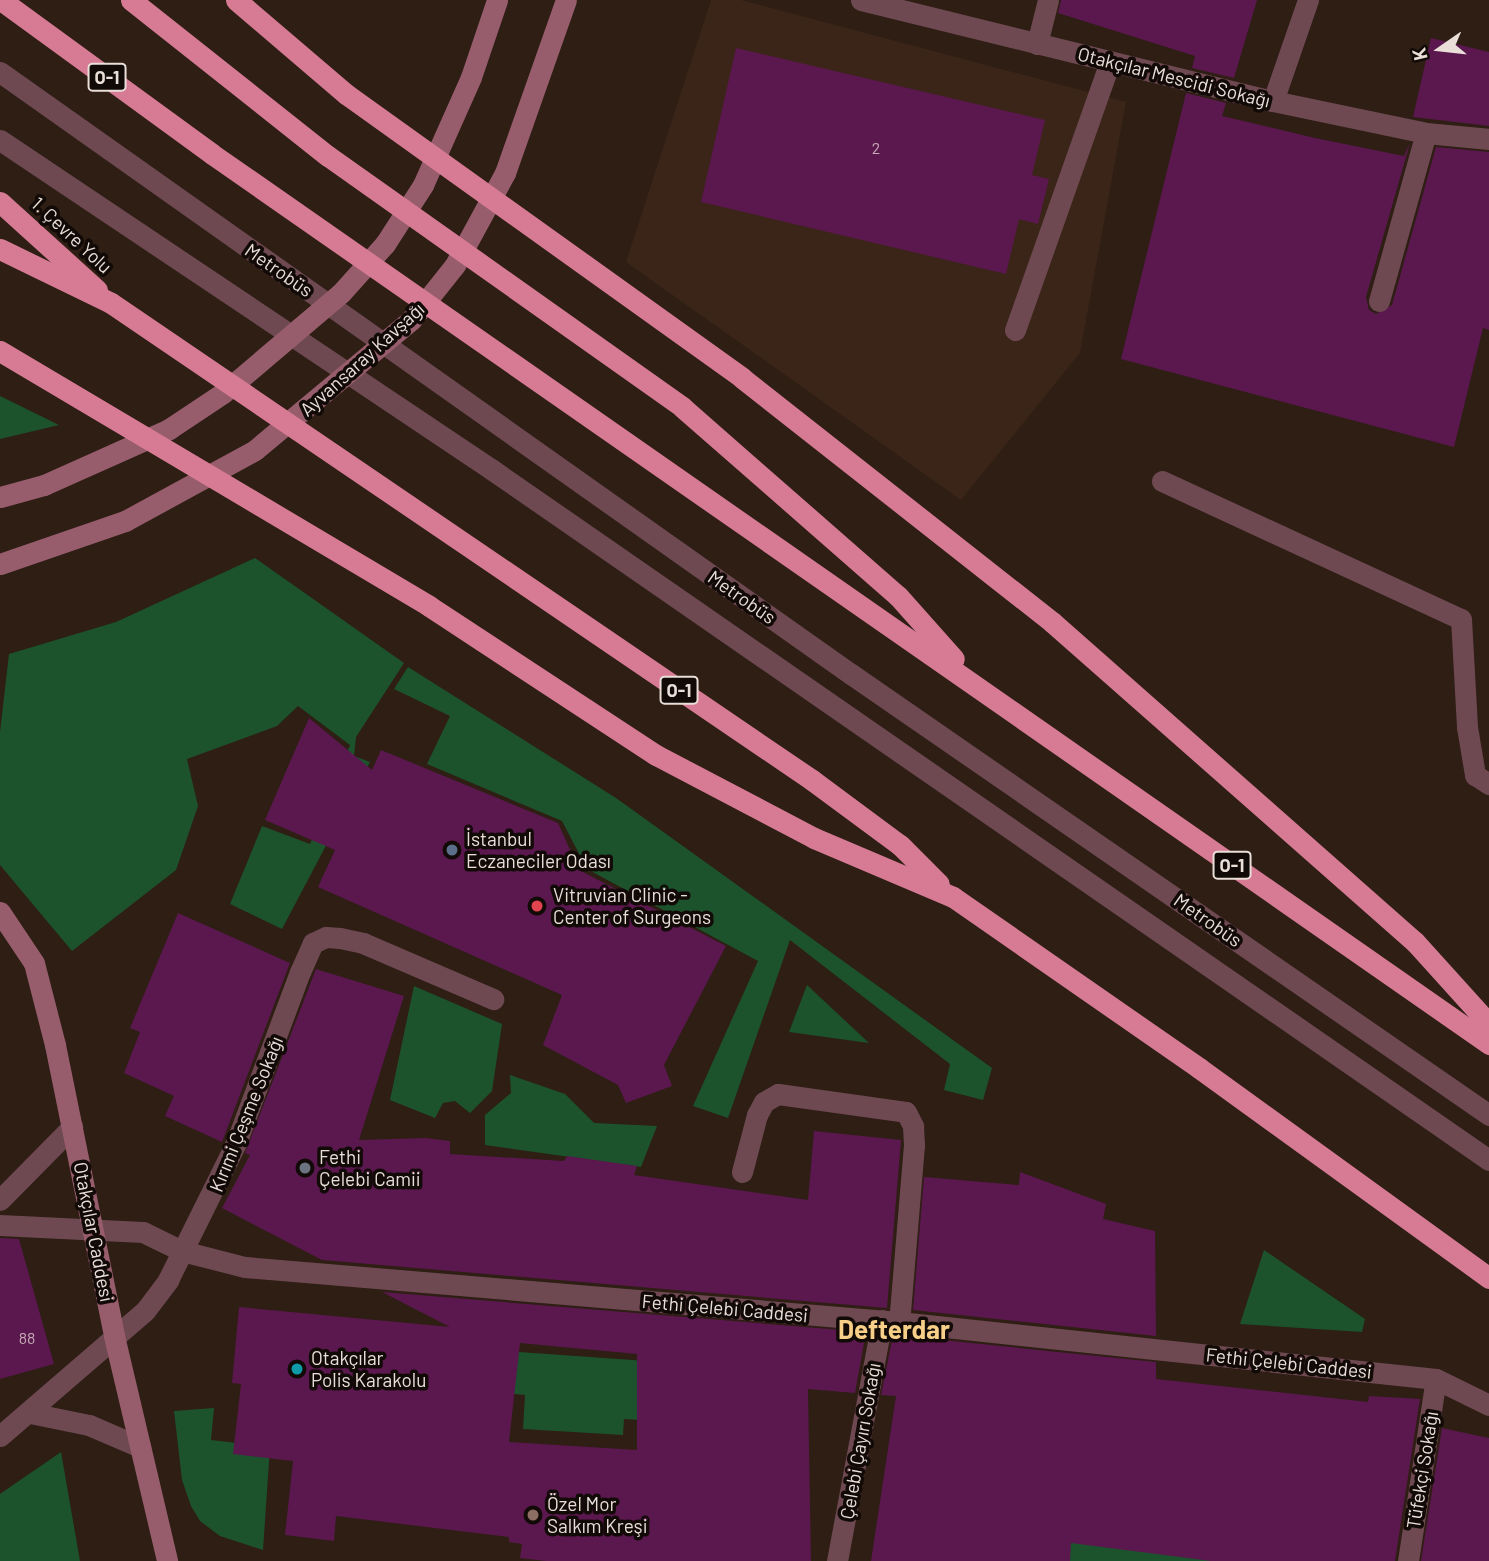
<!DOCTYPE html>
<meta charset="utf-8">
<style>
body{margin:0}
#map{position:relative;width:1489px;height:1561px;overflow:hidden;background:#2e1e14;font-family:Barlow,sans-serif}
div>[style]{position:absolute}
.built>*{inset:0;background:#3b2518}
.green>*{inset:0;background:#1c532d}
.building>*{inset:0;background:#5a184e}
.lane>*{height:21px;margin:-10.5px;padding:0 10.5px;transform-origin:10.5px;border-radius:10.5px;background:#6e4952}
.street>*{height:21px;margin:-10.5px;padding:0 10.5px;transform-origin:10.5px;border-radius:10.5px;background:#6e4952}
.secondary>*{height:21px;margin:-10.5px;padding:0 10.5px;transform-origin:10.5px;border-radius:10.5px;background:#985d6d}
.highway>*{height:21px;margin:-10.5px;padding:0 10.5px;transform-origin:10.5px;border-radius:10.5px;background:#d77b95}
.dots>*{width:19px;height:19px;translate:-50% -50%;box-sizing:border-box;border:4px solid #110a06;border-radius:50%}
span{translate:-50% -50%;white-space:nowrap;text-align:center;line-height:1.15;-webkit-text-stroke:7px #110a06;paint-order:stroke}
.number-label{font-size:16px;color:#c6acb6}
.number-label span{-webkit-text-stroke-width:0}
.shield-label span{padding:2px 5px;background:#110a06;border:2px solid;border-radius:5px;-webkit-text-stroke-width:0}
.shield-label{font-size:18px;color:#eaded8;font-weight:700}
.street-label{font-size:19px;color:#eaded8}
.poi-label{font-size:19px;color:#eaded8}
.left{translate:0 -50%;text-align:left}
.district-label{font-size:26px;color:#f7cf88;font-weight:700}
.north{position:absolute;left:1405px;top:14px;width:70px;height:70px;-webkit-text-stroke:5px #110a06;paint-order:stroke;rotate:256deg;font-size:19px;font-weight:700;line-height:28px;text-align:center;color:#eaded8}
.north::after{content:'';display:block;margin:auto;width:24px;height:32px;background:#eaded8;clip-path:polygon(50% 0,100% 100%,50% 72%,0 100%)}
</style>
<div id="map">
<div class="built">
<i style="clip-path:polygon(711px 0,741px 0,1126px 102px,1080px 353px,961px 500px,626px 262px)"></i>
</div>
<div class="green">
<i style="clip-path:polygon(0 396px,59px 425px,0 439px)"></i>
<i style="clip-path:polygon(255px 558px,404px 663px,356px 737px,354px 756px,370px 762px,282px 929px,230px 904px,262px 826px,310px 844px,350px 745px,298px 706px,277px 726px,187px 759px,198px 806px,176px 870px,72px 951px,0 865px,0 732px,9px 654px,116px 622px)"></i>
<i style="clip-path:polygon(408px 667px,616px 798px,992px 1068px,983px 1100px,944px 1090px,950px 1064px,790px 940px,728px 1118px,693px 1106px,758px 961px,587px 869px,562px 821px,427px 764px,450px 716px,394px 689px)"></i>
<i style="clip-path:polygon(807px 985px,869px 1043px,789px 1032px)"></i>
<i style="clip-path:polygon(414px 986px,502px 1024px,492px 1091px,470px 1113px,455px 1101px,443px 1103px,435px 1118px,390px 1100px)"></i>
<i style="clip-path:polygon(510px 1075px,565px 1094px,594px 1123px,657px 1126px,641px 1167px,485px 1145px,485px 1115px,511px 1093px)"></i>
<i style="clip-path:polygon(1264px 1250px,1365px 1319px,1362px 1332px,1240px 1324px)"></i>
<i style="clip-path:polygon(506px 1351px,661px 1362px,657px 1421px,624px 1419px,623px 1435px,523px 1429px,525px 1395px,503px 1393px)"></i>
<i style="clip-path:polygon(214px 1408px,211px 1440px,270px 1447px,263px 1550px,220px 1536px,200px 1521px,191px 1506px,182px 1480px,174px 1411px)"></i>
<i style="clip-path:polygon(61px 1452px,80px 1561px,0 1561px,0 1494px)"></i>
<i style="clip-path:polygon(995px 1534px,1271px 1561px,989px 1561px)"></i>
</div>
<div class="building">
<i style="clip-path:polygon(1061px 0,1257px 0,1234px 78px,1192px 68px,1195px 56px,1058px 13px)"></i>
<i style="clip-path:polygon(1431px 38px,1489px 52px,1489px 126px,1413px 117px)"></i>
<i style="clip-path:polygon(736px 48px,1045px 120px,1032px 175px,1049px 179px,1038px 224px,1019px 219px,1006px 274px,701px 202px)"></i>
<i style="clip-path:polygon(1186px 93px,1226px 103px,1222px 116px,1315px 138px,1404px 156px,1410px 143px,1366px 297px,1369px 310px,1376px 314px,1392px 305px,1436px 147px,1489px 152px,1489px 330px,1483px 328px,1454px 447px,1121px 359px)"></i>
<i style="clip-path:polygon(309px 718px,372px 770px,381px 750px,558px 823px,579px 870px,726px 946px,664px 1065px,672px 1086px,626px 1103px,618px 1085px,543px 1045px,562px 995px,318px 887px,335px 850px,265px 820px)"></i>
<i style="clip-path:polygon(178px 913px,290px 963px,222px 1142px,165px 1116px,174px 1096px,124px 1073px,140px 1032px,130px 1028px)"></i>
<i style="clip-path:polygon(316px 969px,404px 996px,359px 1140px,426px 1138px,450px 1141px,450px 1154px,564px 1161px,567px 1156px,637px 1166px,634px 1175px,808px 1200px,814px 1131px,901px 1140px,887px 1308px,322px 1260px,222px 1208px,250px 1155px,245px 1153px)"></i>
<i style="clip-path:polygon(1020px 1172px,1106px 1204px,1103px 1219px,1155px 1231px,1156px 1336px,913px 1310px,924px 1177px,1019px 1185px)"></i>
<i style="clip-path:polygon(0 1238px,19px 1239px,54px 1364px,0 1379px)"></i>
<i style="clip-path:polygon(evenodd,382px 1292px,866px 1332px,855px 1393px,808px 1389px,811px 1561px,546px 1561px,520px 1558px,522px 1544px,509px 1542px,509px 1537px,336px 1516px,334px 1541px,285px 1535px,293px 1461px,233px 1454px,241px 1384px,232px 1383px,239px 1307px,450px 1327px,382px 1292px,520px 1343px,637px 1354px,637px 1450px,509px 1442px,520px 1343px)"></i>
<i style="clip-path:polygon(893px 1335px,1156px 1362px,1156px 1379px,1368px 1402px,1369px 1396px,1420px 1399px,1395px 1561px,1211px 1561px,1071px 1543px,1070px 1561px,871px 1561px,896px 1396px,881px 1395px)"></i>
<i style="clip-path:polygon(1442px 1428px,1489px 1438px,1489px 1561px,1421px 1561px)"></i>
</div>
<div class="lane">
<i style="left:0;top:72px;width:1042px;rotate:35.28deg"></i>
<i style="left:851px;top:674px;width:776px;rotate:34.65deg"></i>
<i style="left:0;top:140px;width:591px;rotate:33.82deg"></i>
<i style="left:491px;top:469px;width:1214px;rotate:34.7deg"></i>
<i style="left:1015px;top:330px;width:285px;rotate:-70.5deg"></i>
<i style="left:1162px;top:481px;width:329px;rotate:24.8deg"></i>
<i style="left:1461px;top:619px;width:108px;rotate:86.8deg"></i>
<i style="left:1467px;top:727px;width:49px;rotate:80.5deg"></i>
<i style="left:1475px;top:775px;width:17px;rotate:33deg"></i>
<i style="left:300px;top:972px;width:32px;rotate:-66deg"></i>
<i style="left:313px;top:943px;width:14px;rotate:-25deg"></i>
<i style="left:326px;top:937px;width:14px;rotate:4deg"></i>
<i style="left:340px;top:938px;width:24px;rotate:12deg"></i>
<i style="left:363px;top:943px;width:142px;rotate:23.3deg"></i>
<i style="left:742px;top:1172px;width:59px;rotate:-75.3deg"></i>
<i style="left:757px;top:1115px;width:15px;rotate:-62deg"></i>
<i style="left:764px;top:1102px;width:16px;rotate:-30deg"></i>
<i style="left:778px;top:1094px;width:129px;rotate:8deg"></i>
<i style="left:906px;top:1112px;width:16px;rotate:63deg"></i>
<i style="left:913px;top:1126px;width:19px;rotate:87deg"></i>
<i style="left:914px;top:1145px;width:178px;rotate:94.8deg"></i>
</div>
<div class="street">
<i style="left:861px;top:0;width:424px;rotate:13.8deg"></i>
<i style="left:1273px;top:101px;width:156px;rotate:11.8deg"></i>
<i style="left:1426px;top:133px;width:63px;rotate:5.4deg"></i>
<i style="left:1037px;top:44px;width:45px;rotate:-76deg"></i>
<i style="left:1273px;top:101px;width:107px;rotate:-70.9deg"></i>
<i style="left:1379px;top:301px;width:174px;rotate:-74.4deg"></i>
<i style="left:0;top:1200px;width:103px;rotate:-45.4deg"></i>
<i style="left:0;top:1225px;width:143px;rotate:2.8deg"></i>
<i style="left:143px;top:1232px;width:43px;rotate:26deg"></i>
<i style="left:182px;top:1251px;width:65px;rotate:14.3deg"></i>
<i style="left:245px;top:1267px;width:656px;rotate:4.81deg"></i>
<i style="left:899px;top:1322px;width:540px;rotate:6.06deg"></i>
<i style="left:1436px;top:1379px;width:59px;rotate:26.1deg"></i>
<i style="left:30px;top:1413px;width:60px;rotate:11.5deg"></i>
<i style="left:89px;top:1425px;width:56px;rotate:23.3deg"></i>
<i style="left:0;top:1436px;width:191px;rotate:-40.8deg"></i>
<i style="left:145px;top:1311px;width:39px;rotate:-53deg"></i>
<i style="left:168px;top:1280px;width:153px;rotate:-63.6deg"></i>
<i style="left:236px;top:1143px;width:183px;rotate:-69.5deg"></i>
<i style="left:837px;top:1561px;width:245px;rotate:-79.4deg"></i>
<i style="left:1408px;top:1561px;width:184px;rotate:-81.3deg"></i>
</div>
<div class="secondary">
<i style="left:0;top:497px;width:46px;rotate:-15.3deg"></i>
<i style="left:44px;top:485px;width:137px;rotate:-24.1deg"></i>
<i style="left:169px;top:429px;width:65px;rotate:-33.7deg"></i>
<i style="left:223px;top:393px;width:155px;rotate:-40.3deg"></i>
<i style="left:341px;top:293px;width:66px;rotate:-48.1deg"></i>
<i style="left:385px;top:244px;width:70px;rotate:-57.2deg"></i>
<i style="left:423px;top:185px;width:118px;rotate:-66deg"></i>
<i style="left:471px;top:77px;width:81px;rotate:-71.3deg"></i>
<i style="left:0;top:564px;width:132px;rotate:-19deg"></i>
<i style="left:125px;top:521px;width:148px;rotate:-28.6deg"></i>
<i style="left:255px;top:450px;width:204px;rotate:-39.8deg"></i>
<i style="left:412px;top:319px;width:69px;rotate:-51.5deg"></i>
<i style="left:455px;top:265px;width:105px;rotate:-61.5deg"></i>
<i style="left:505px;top:173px;width:183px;rotate:-70.6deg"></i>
<i style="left:0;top:912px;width:61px;rotate:56.3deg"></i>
<i style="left:34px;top:963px;width:85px;rotate:75.6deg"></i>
<i style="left:55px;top:1045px;width:297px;rotate:78.5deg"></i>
<i style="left:114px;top:1336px;width:231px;rotate:76.7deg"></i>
</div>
<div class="highway">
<i style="left:1px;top:0;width:261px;rotate:36.1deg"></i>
<i style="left:212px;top:154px;width:1557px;rotate:34.87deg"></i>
<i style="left:131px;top:0;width:251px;rotate:38.4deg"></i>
<i style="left:328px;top:156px;width:434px;rotate:35.3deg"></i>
<i style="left:682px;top:407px;width:287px;rotate:41.2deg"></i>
<i style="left:898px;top:596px;width:84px;rotate:48.4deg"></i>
<i style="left:236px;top:0;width:145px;rotate:40.5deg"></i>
<i style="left:346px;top:94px;width:487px;rotate:35.6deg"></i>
<i style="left:742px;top:378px;width:395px;rotate:38.2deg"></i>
<i style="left:1052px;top:622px;width:484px;rotate:41.4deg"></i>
<i style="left:1415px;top:942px;width:110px;rotate:47.9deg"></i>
<i style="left:0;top:202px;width:131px;rotate:42.2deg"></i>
<i style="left:0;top:249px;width:123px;rotate:25.9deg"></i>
<i style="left:111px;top:303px;width:848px;rotate:34.23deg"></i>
<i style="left:812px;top:780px;width:109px;rotate:36.5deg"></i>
<i style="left:900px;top:845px;width:55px;rotate:45deg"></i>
<i style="left:0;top:351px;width:499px;rotate:30.7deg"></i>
<i style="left:429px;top:606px;width:272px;rotate:33.3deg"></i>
<i style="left:656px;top:755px;width:178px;rotate:27.7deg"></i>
<i style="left:814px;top:838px;width:151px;rotate:23deg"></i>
<i style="left:953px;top:897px;width:300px;rotate:34.8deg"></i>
<i style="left:1199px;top:1068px;width:358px;rotate:35.9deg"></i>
</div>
<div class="dots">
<i style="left:452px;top:850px;background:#5c6f8a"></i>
<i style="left:537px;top:906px;background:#e0444e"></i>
<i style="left:305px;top:1168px;background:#6b7280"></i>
<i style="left:297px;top:1369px;background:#0f9aa8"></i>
<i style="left:533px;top:1515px;background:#8d6e63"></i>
</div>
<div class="number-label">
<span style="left:876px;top:148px">2</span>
<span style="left:27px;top:1338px">88</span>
</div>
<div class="shield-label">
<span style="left:107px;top:77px">O-1</span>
<span style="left:679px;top:690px">O-1</span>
<span style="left:1232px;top:865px">O-1</span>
</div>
<div class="street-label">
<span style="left:1174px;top:77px;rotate:14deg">Otakçılar Mescidi Sokağı</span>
<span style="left:72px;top:235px;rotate:43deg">1. Çevre Yolu</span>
<span style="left:279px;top:270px;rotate:35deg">Metrobüs</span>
<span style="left:362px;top:359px;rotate:-42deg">Ayvansaray Kavşağı</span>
<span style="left:742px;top:597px;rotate:35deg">Metrobüs</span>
<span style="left:1208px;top:920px;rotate:35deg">Metrobüs</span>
<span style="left:246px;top:1114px;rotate:-68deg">Kırımi Çeşme Sokağı</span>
<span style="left:94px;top:1232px;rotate:79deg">Otakçılar Caddesi</span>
<span style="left:725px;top:1308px;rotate:5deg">Fethi Çelebi Caddesi</span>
<span style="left:1289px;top:1363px;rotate:6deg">Fethi Çelebi Caddesi</span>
<span style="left:860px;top:1441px;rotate:-80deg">Çelebi Çayırı Sokağı</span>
<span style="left:1422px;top:1470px;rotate:-81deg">Tüfekçi Sokağı</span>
</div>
<div class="poi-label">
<span class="left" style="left:466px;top:850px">İstanbul<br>Eczaneciler Odası</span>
<span class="left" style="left:553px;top:906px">Vitruvian Clinic -<br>Center of Surgeons</span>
<span class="left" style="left:319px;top:1168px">Fethi<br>Çelebi Camii</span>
<span class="left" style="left:311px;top:1369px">Otakçılar<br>Polis Karakolu</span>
<span class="left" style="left:547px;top:1515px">Özel Mor<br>Salkım Kreşi</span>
</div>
<div class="district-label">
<span style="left:894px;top:1329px">Defterdar</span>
</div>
<div class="north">K</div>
</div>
